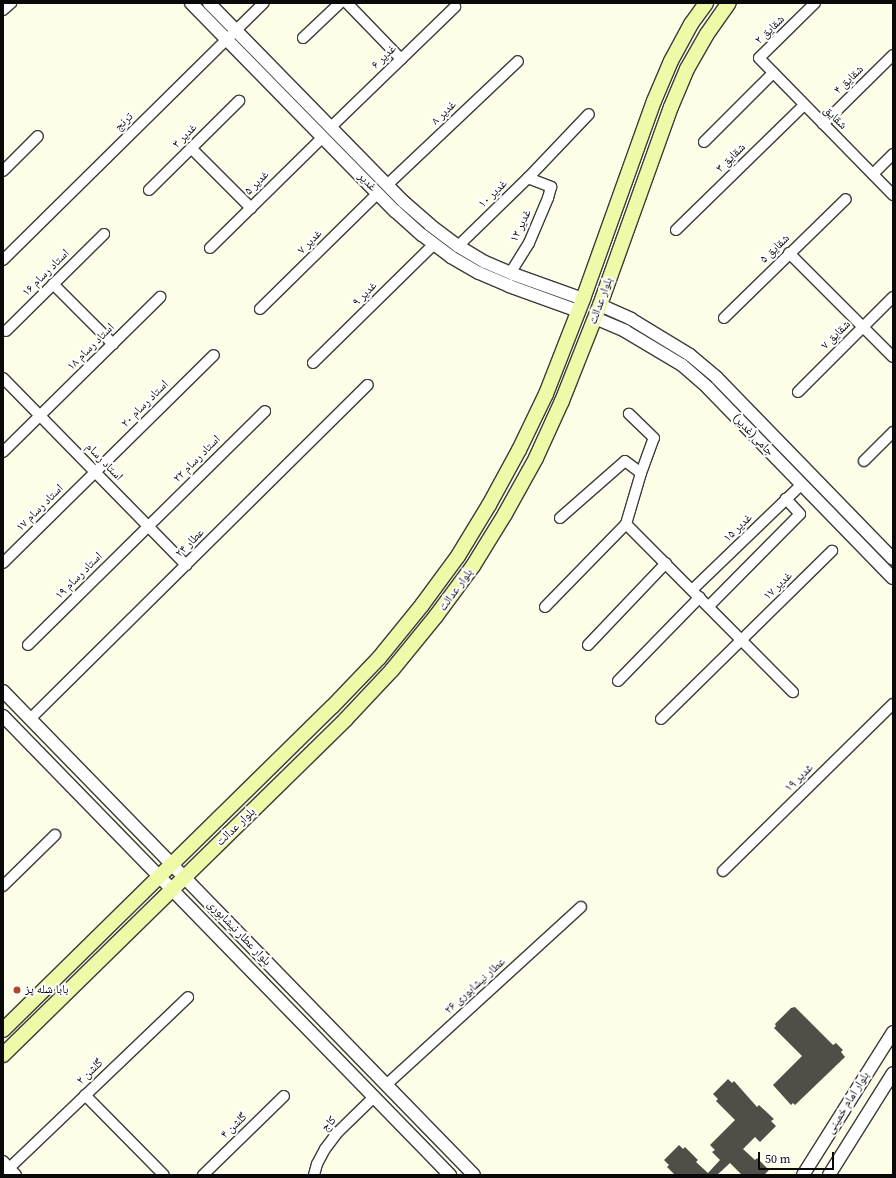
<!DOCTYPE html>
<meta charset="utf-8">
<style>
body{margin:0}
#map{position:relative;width:896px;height:1178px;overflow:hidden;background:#fdfde8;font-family:"Source Serif 4","Noto Naskh Arabic",serif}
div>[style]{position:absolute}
.building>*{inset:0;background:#514d47}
.roads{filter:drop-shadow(1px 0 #3c3c3c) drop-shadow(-1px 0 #3c3c3c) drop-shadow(0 1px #3c3c3c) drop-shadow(0 -1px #3c3c3c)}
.minor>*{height:10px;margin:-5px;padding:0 5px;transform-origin:5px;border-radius:5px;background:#fff}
.tertiary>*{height:12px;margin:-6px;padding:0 6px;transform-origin:6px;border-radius:6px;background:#fff}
.secondary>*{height:14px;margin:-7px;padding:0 7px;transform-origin:7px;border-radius:7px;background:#eff9a7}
.dots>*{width:11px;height:11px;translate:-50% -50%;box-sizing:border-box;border:2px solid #fff;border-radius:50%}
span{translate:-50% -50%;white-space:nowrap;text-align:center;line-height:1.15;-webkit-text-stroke:4px #fff;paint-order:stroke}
.street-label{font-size:12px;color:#090909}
.poi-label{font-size:12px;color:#090909}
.left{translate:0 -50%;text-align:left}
.frame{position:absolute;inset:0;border:4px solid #090909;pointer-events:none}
.scale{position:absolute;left:758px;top:1152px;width:76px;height:18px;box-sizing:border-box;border:2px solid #090909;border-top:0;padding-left:5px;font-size:12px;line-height:14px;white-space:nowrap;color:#090909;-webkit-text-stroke:3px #fff;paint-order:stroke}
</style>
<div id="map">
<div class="building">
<i style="clip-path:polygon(795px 1007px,833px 1045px,836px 1043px,843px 1050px,841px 1052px,845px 1057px,795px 1105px,793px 1103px,791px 1105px,773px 1085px,802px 1056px,774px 1028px,776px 1026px,775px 1024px,791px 1008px)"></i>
<i style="clip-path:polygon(728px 1079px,732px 1083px,734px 1081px,757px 1107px,759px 1105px,774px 1119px,771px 1121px,776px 1126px,760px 1142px,755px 1137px,743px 1149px,755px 1160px,757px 1158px,769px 1170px,764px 1175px,742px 1175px,730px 1163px,717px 1175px,675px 1175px,667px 1167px,669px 1165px,664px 1160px,679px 1145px,683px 1149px,685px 1147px,698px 1160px,696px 1162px,708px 1173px,720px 1160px,712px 1152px,715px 1150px,710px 1145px,735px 1120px,716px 1101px,718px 1099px,713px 1094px)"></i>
</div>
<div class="roads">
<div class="minor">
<i style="left:347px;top:3px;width:78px;rotate:46deg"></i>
<i style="left:815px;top:3px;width:78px;rotate:135.5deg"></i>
<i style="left:759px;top:58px;width:192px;rotate:45.6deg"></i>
<i style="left:3px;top:10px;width:11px;rotate:-41deg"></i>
<i style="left:303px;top:38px;width:51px;rotate:-43.4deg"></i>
<i style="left:823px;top:124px;width:98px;rotate:-44.6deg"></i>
<i style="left:331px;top:127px;width:173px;rotate:-44.1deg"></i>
<i style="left:704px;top:142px;width:98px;rotate:-45deg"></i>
<i style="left:191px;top:148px;width:85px;rotate:45deg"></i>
<i style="left:3px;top:171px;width:49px;rotate:-45deg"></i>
<i style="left:873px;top:174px;width:28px;rotate:-45deg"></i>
<i style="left:528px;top:178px;width:88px;rotate:-46.4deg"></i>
<i style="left:387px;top:185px;width:180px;rotate:-43.4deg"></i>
<i style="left:149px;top:190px;width:127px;rotate:-44.7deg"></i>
<i style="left:676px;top:230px;width:179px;rotate:-44.3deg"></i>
<i style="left:458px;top:246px;width:98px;rotate:-44.2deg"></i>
<i style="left:528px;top:178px;width:25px;rotate:21deg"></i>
<i style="left:551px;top:187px;width:11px;rotate:105deg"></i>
<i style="left:548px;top:198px;width:49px;rotate:112.9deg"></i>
<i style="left:529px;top:243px;width:36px;rotate:122deg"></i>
<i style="left:210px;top:248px;width:158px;rotate:-44.5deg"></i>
<i style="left:789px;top:253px;width:147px;rotate:45deg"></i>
<i style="left:3px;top:260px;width:366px;rotate:-44.6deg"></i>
<i style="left:53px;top:284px;width:85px;rotate:45deg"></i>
<i style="left:260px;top:309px;width:165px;rotate:-44.5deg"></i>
<i style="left:724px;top:318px;width:170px;rotate:-44.3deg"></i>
<i style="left:6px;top:331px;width:138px;rotate:-44.7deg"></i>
<i style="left:313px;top:363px;width:170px;rotate:-44.5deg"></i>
<i style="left:3px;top:378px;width:262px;rotate:45.6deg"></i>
<i style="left:798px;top:392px;width:134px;rotate:-45deg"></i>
<i style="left:3px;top:452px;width:221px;rotate:-44.6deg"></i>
<i style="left:864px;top:461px;width:41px;rotate:-45deg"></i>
<i style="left:560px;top:518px;width:86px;rotate:-41.2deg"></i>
<i style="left:625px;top:461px;width:20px;rotate:37deg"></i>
<i style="left:626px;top:524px;width:53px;rotate:-73.6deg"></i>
<i style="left:641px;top:473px;width:37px;rotate:-70deg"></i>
<i style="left:654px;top:438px;width:35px;rotate:-136deg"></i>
<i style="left:3px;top:563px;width:296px;rotate:-44.6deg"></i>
<i style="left:693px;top:589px;width:150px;rotate:-43.9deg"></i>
<i style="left:709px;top:606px;width:129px;rotate:-45.3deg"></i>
<i style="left:800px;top:514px;width:21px;rotate:-133deg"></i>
<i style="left:545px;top:607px;width:116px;rotate:-45.7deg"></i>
<i style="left:626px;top:524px;width:237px;rotate:45.2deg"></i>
<i style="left:28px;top:645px;width:333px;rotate:-44.6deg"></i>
<i style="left:588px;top:645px;width:113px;rotate:-46.4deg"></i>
<i style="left:618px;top:681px;width:117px;rotate:-45.7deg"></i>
<i style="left:30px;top:719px;width:475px;rotate:-44.7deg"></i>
<i style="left:661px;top:719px;width:240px;rotate:-44.5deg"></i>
<i style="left:723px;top:871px;width:238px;rotate:-44.5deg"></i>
<i style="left:3px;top:886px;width:73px;rotate:-44.4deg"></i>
<i style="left:386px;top:1085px;width:264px;rotate:-42.4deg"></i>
<i style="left:85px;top:1095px;width:112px;rotate:45.4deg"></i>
<i style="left:3px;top:1161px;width:19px;rotate:47deg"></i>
<i style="left:3px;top:1174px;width:256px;rotate:-43.7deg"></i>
<i style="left:203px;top:1175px;width:113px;rotate:-44.3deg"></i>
<i style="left:314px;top:1175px;width:11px;rotate:-75deg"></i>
<i style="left:317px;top:1164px;width:17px;rotate:-62deg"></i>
<i style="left:325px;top:1149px;width:21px;rotate:-53deg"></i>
<i style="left:338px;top:1132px;width:50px;rotate:-44.2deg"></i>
</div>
<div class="tertiary">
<i style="left:191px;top:3px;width:291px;rotate:45.6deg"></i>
<i style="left:395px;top:211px;width:36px;rotate:42deg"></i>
<i style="left:422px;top:235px;width:36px;rotate:37deg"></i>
<i style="left:451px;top:257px;width:32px;rotate:30deg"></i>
<i style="left:479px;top:273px;width:33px;rotate:23deg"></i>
<i style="left:509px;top:286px;width:73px;rotate:19.9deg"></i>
<i style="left:209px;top:3px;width:279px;rotate:45.6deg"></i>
<i style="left:404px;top:202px;width:35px;rotate:41deg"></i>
<i style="left:430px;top:225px;width:35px;rotate:37deg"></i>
<i style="left:458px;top:246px;width:31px;rotate:31deg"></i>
<i style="left:485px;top:262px;width:30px;rotate:23deg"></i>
<i style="left:513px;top:274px;width:74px;rotate:19.7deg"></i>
<i style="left:600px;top:305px;width:34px;rotate:24deg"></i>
<i style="left:631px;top:319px;width:69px;rotate:31.4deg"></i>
<i style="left:690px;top:355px;width:35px;rotate:40deg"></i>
<i style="left:717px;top:378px;width:252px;rotate:45.8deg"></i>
<i style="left:595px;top:318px;width:33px;rotate:23deg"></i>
<i style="left:625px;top:331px;width:66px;rotate:30.8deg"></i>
<i style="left:682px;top:365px;width:35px;rotate:41deg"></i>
<i style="left:708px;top:388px;width:265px;rotate:45.8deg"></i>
<i style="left:3px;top:691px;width:675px;rotate:45.78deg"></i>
<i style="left:3px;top:716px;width:641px;rotate:45.76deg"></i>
<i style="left:803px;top:1175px;width:169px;rotate:-57.8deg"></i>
<i style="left:829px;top:1175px;width:120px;rotate:-57.9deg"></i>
</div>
<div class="secondary">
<i style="left:3px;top:1030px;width:461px;rotate:-44.5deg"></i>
<i style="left:332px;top:707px;width:68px;rotate:-46.2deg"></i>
<i style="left:379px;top:658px;width:68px;rotate:-50.9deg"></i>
<i style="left:422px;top:605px;width:61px;rotate:-53.7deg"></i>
<i style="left:458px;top:556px;width:60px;rotate:-58.7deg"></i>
<i style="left:489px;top:505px;width:63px;rotate:-61.4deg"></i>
<i style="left:519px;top:450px;width:62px;rotate:-64.3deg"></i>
<i style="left:546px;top:394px;width:102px;rotate:-68.7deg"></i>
<i style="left:583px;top:299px;width:210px;rotate:-70.3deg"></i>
<i style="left:654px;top:101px;width:43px;rotate:-67deg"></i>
<i style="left:671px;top:61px;width:42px;rotate:-61.6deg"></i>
<i style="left:691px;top:24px;width:26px;rotate:-54deg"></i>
<i style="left:3px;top:1055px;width:479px;rotate:-44.4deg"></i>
<i style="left:345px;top:720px;width:69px;rotate:-46.8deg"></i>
<i style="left:392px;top:670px;width:70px;rotate:-50.8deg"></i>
<i style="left:436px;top:616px;width:62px;rotate:-53.5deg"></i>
<i style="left:473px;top:566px;width:61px;rotate:-58.4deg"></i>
<i style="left:505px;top:514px;width:64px;rotate:-61deg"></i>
<i style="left:536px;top:458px;width:63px;rotate:-65.5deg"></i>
<i style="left:562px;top:401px;width:103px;rotate:-68.4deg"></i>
<i style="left:600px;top:305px;width:210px;rotate:-70.3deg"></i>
<i style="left:671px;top:107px;width:41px;rotate:-67.2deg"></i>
<i style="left:687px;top:69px;width:40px;rotate:-60.3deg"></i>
<i style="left:707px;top:34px;width:38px;rotate:-55deg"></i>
</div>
</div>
<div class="dots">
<i style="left:17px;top:990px;background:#ae452d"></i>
</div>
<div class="street-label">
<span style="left:770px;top:30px;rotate:-44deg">شقایق ۲</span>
<span style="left:384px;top:57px;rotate:-44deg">غدیر ۶</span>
<span style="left:849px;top:80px;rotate:-44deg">شقایق ۴</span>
<span style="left:444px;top:113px;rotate:-44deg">غدیر ۸</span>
<span style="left:835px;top:118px;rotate:45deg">شقایق</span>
<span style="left:124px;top:122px;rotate:-44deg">ترنج</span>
<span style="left:185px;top:136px;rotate:-45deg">غدیر ۳</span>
<span style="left:731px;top:158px;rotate:-45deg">شقایق ۳</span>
<span style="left:367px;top:182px;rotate:46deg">غدیر</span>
<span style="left:257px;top:183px;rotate:-45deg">غدیر ۵</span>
<span style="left:493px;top:194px;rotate:-44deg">غدیر ۱۰</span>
<span style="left:521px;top:226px;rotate:-65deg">غدیر ۱۲</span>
<span style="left:310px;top:242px;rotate:-45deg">غدیر ۷</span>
<span style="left:775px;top:249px;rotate:-44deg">شقایق ۵</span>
<span style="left:46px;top:273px;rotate:-45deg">استاد رسام ۱۶</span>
<span style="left:365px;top:294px;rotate:-45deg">غدیر ۹</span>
<span style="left:601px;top:301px;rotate:-70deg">بلوار عدالت</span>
<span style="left:836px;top:335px;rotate:-45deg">شقایق ۷</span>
<span style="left:91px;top:347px;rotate:-45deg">استاد رسام ۱۸</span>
<span style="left:145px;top:404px;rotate:-45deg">استاد رسام ۲۰</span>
<span style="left:753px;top:435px;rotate:46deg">جامی(غدیر)</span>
<span style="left:197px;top:459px;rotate:-45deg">استاد رسام ۲۲</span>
<span style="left:104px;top:462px;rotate:46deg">استاد رسام</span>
<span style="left:40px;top:508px;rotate:-45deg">استاد رسام ۱۷</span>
<span style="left:738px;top:528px;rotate:-44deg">غدیر ۱۵</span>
<span style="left:190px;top:543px;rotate:-45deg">عطار ۲۴</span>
<span style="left:79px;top:576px;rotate:-45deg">استاد رسام ۱۹</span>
<span style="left:778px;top:586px;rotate:-44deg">غدیر ۱۷</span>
<span style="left:456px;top:590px;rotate:-54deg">بلوار عدالت</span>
<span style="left:799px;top:778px;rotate:-44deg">غدیر ۱۹</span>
<span style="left:236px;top:827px;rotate:-44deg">بلوار عدالت</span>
<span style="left:239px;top:933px;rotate:46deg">بلوار عطار نیشابوری</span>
<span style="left:475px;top:986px;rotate:-42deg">عطار نیشابوری ۲۶</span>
<span style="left:90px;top:1072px;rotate:-44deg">گلشن ۲</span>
<span style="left:848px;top:1103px;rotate:-58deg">بلوار امام خمینی</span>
<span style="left:329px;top:1124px;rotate:-48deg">کاج</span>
<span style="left:234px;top:1126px;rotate:-44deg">گلشن ۴</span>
</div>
<div class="poi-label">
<span class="left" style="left:25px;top:990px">بابا شله پز</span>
</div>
<div class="frame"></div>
<div class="scale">50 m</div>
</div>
